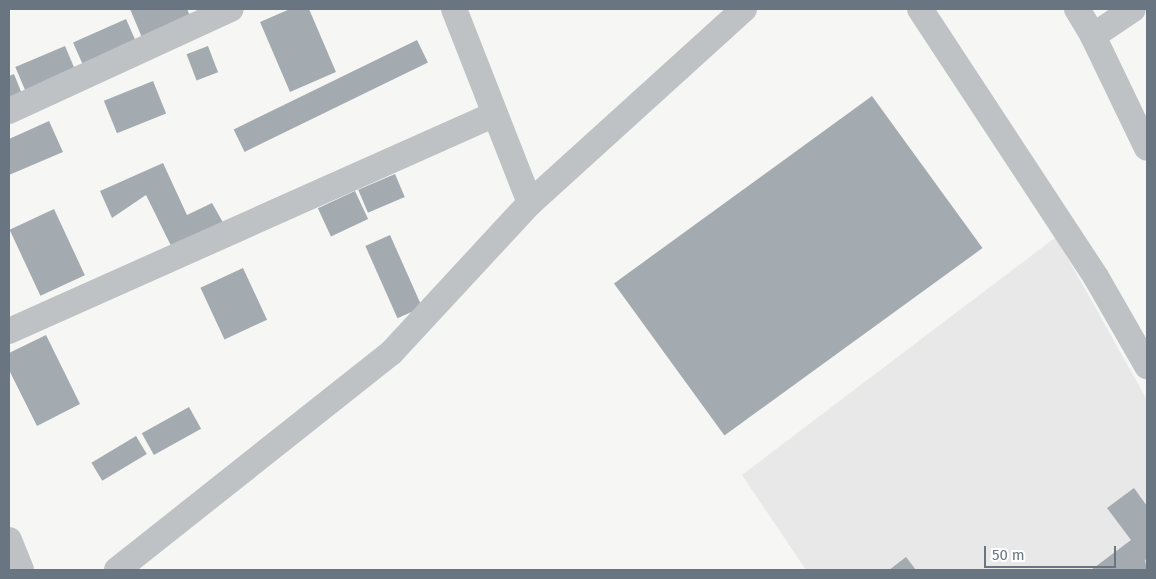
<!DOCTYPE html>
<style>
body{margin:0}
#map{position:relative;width:1156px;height:579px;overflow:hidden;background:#f6f7f4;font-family:"Fira Sans",sans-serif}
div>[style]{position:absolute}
.built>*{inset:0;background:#e7e8e7}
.building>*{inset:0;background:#a4abb0;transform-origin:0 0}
.minor>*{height:26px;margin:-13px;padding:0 13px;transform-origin:13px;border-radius:13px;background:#bec2c5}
span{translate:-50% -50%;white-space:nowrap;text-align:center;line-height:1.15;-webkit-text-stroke:5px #fff;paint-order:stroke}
.frame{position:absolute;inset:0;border:10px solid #697681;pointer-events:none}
.scale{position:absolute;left:984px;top:546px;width:132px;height:22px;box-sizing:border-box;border:2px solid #697681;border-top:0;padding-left:6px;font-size:15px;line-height:18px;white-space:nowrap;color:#697681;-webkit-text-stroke:4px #fff;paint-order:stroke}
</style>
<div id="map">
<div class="built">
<i style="clip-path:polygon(1056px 237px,1147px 400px,1147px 570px,806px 570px,742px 475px)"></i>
</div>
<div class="building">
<i style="clip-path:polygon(130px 9px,187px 9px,192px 20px,143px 40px)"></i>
<i style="clip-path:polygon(290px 9px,309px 9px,336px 72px,290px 92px,260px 22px)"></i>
<i style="left:126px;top:19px;width:27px;height:58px;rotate:66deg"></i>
<i style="left:417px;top:40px;width:25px;height:204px;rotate:64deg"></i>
<i style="left:65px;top:46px;width:28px;height:54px;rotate:67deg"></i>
<i style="left:208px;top:46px;width:28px;height:23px;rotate:69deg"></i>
<i style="clip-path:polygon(14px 74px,22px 94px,9px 100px,9px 76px)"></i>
<i style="left:153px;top:81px;width:35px;height:53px;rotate:68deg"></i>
<i style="left:872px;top:96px;width:188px;height:319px;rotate:54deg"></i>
<i style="clip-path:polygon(49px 121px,63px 152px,9px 175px,9px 139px)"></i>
<i style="clip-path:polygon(163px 163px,187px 215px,212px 203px,225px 226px,176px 256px,146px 195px,112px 218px,100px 191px)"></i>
<i style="left:395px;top:174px;width:25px;height:40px;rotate:67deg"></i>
<i style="left:355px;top:191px;width:31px;height:41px;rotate:65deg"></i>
<i style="left:54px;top:209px;width:73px;height:49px;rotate:65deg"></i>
<i style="left:390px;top:235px;width:79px;height:27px;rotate:66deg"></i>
<i style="left:243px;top:268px;width:57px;height:47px;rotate:65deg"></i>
<i style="clip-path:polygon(46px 335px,80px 404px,37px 426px,9px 370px,9px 353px)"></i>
<i style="left:189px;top:407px;width:25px;height:54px;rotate:61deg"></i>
<i style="left:136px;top:436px;width:21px;height:52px;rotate:59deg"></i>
<i style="clip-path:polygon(1134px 488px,1147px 506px,1147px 559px,1145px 560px,1147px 570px,1091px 570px,1131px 540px,1107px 508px)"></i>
<i style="clip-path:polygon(906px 557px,916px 570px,889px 570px)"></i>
</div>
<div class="minor">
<i style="left:454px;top:9px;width:208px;rotate:68.6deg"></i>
<i style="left:920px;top:9px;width:321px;rotate:56.7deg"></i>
<i style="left:1096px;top:277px;width:103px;rotate:60.2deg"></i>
<i style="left:1077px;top:9px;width:31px;rotate:59deg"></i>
<i style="left:1093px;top:36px;width:124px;rotate:64.3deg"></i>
<i style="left:1093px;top:36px;width:48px;rotate:-34deg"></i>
<i style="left:9px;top:111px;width:244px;rotate:-24.7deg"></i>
<i style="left:9px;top:331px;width:532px;rotate:-24.06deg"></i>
<i style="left:9px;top:540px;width:32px;rotate:68deg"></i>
<i style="left:117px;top:570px;width:350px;rotate:-38.4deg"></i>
<i style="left:391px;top:353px;width:205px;rotate:-47.2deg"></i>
<i style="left:530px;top:203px;width:289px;rotate:-42.2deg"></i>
</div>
<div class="frame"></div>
<div class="scale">50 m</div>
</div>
